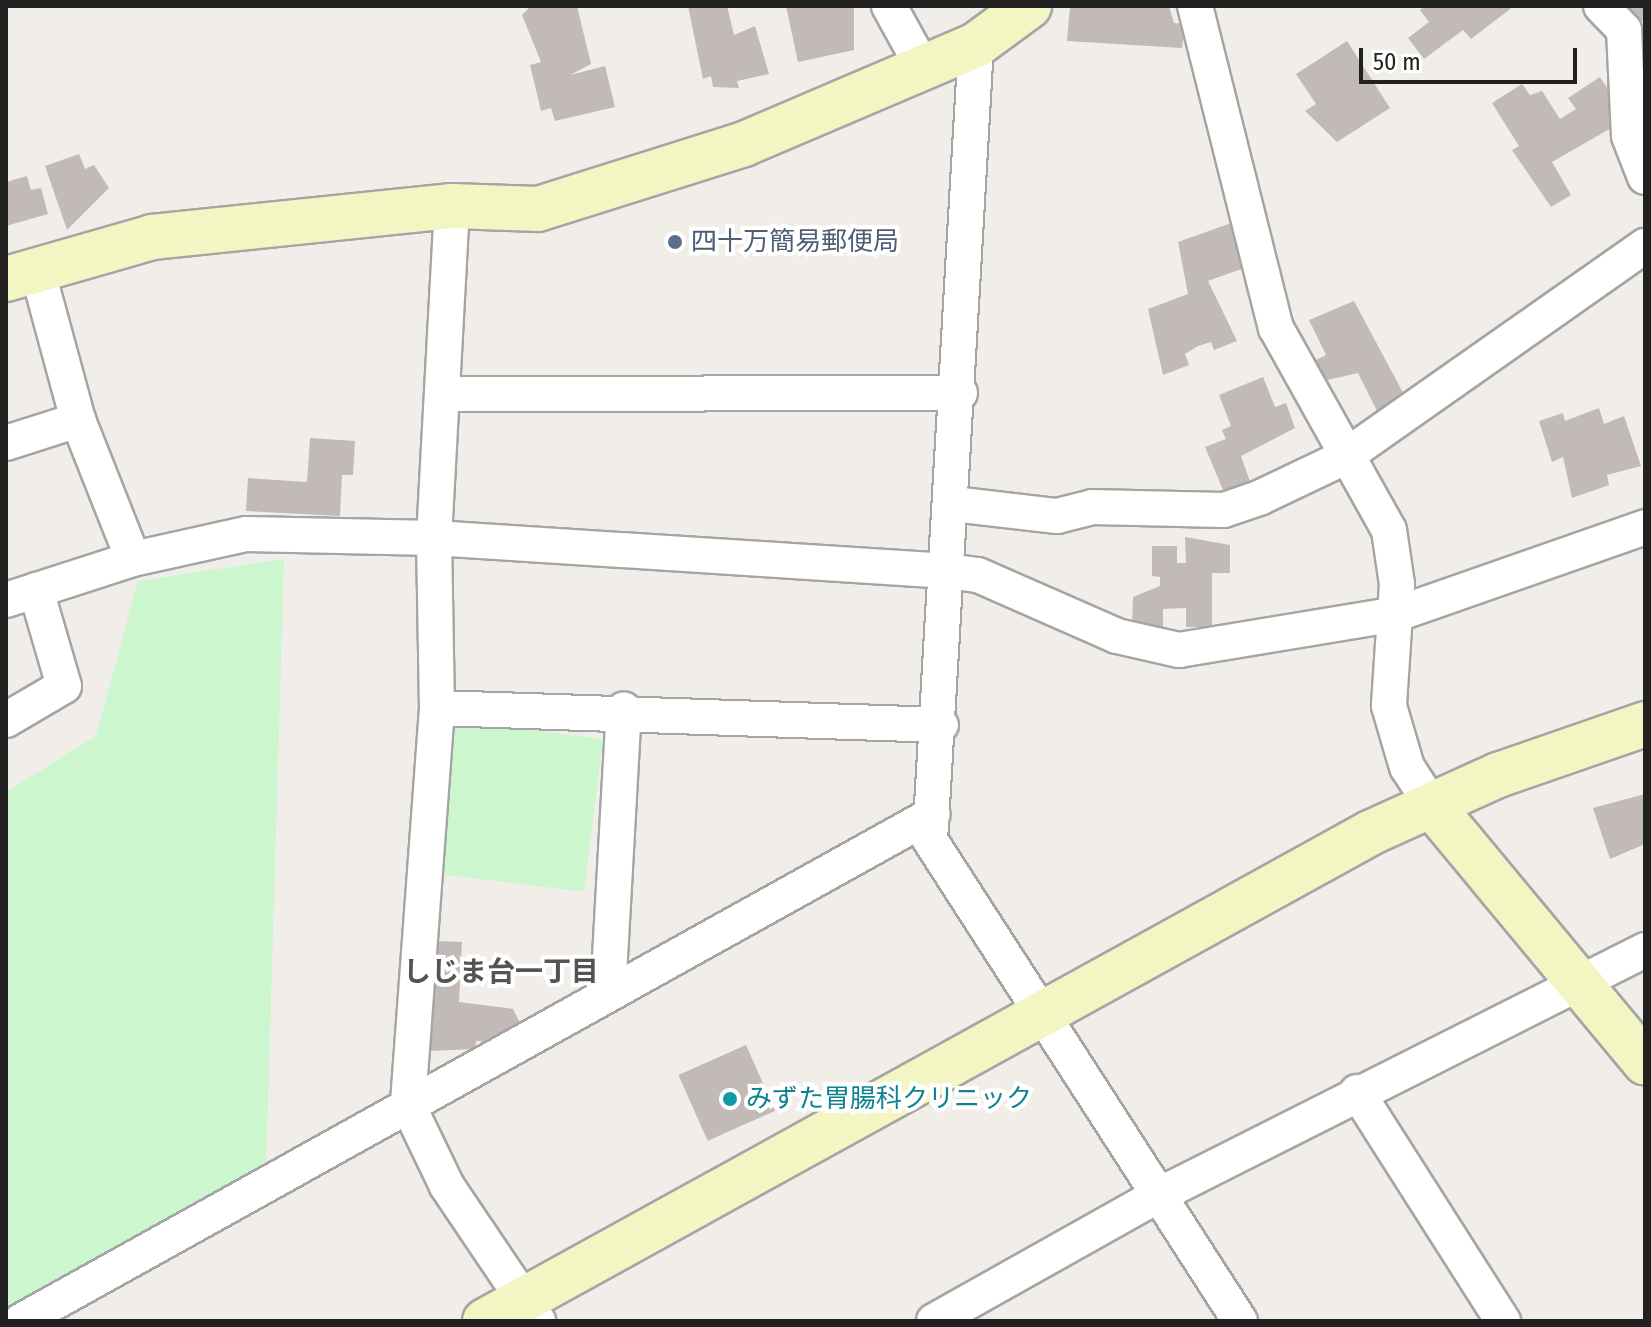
<!DOCTYPE html>
<meta charset="utf-8">
<style>
body{margin:0}
#map{position:relative;width:1651px;height:1327px;overflow:hidden;background:#f1eee9;font-family:"Fira Sans Condensed","Noto Sans JP",sans-serif}
div>[style]{position:absolute}
.park>*{inset:0;background:#cbf6ce;transform-origin:0 0}
.building>*{inset:0;background:#c1bab6;transform-origin:0 0}
.roads{filter:drop-shadow(2px 0 #a5a5a5) drop-shadow(-2px 0 #a5a5a5) drop-shadow(0 2px #a5a5a5) drop-shadow(0 -2px #a5a5a5)}
.street>*{height:34px;margin:-17px;padding:0 17px;transform-origin:17px;border-radius:17px;background:#fff}
.secondary>*{height:44px;margin:-22px;padding:0 22px;transform-origin:22px;border-radius:22px;background:#f3f5c3}
.dots>*{width:22px;height:22px;translate:-50% -50%;box-sizing:border-box;border:4px solid #fff;border-radius:50%}
span{translate:-50% -50%;white-space:nowrap;text-align:center;line-height:1.15;-webkit-text-stroke:8px #fff;paint-order:stroke}
.service-label{font-size:26px;color:#4e5e75}
.left{translate:0 -50%;text-align:left}
.culture-label{font-size:26px;color:#0d838f}
.neighbourhood-label{font-size:28px;color:#545454;font-weight:700}
.frame{position:absolute;inset:0;border:8px solid #212121;pointer-events:none}
.scale{position:absolute;left:1359px;top:48px;width:218px;height:36px;box-sizing:border-box;border:4px solid #212121;border-top:0;padding-left:10px;font-size:24px;line-height:28px;white-space:nowrap;color:#212121;-webkit-text-stroke:6px #fff;paint-order:stroke}
</style>
<div id="map">
<div class="park">
<i style="clip-path:polygon(284px 559px,266px 1170px,6px 1308px,6px 792px,96px 736px,138px 581px)"></i>
<i style="left:448px;top:720px;width:156px;height:154px;rotate:7deg"></i>
</div>
<div class="building">
<i style="clip-path:polygon(531px 6px,577px 6px,591px 64px,570px 75px,605px 66px,615px 107px,555px 121px,551px 108px,541px 111px,530px 65px,541px 62px,522px 15px)"></i>
<i style="clip-path:polygon(688px 6px,727px 6px,734px 35px,755px 26px,769px 74px,737px 81px,739px 88px,713px 87px,711px 76px,703px 79px)"></i>
<i style="clip-path:polygon(786px 6px,854px 6px,854px 50px,798px 62px)"></i>
<i style="clip-path:polygon(1070px 6px,1169px 6px,1174px 23px,1185px 24px,1182px 48px,1067px 41px)"></i>
<i style="clip-path:polygon(1425px 6px,1514px 6px,1471px 39px,1463px 30px,1424px 59px,1408px 38px,1429px 22px,1420px 10px)"></i>
<i style="clip-path:polygon(1625px 6px,1645px 6px,1645px 23px)"></i>
<i style="clip-path:polygon(1347px 41px,1390px 108px,1337px 142px,1305px 111px,1316px 104px,1296px 74px)"></i>
<i style="clip-path:polygon(1600px 77px,1618px 105px,1620px 123px,1552px 162px,1571px 195px,1551px 207px,1512px 150px,1519px 146px,1492px 103px,1522px 84px,1530px 95px,1542px 91px,1560px 119px,1576px 109px,1568px 98px)"></i>
<i style="clip-path:polygon(79px 154px,85px 169px,94px 165px,109px 188px,67px 230px,45px 166px)"></i>
<i style="clip-path:polygon(27px 176px,31px 190px,41px 188px,48px 214px,6px 226px,6px 182px)"></i>
<i style="clip-path:polygon(1234px 222px,1247px 267px,1208px 281px,1237px 341px,1214px 350px,1211px 342px,1198px 346px,1185px 354px,1189px 365px,1163px 375px,1148px 309px,1188px 294px,1178px 242px)"></i>
<i style="clip-path:polygon(1354px 301px,1408px 402px,1379px 415px,1358px 373px,1323px 381px,1312px 362px,1326px 355px,1309px 320px)"></i>
<i style="clip-path:polygon(1263px 377px,1275px 407px,1286px 403px,1295px 428px,1241px 456px,1252px 487px,1226px 497px,1205px 447px,1226px 439px,1222px 430px,1231px 426px,1219px 395px)"></i>
<i style="clip-path:polygon(1599px 408px,1604px 424px,1624px 416px,1641px 466px,1607px 475px,1609px 485px,1572px 498px,1563px 457px,1552px 462px,1539px 421px,1563px 413px,1565px 421px)"></i>
<i style="clip-path:polygon(310px 438px,355px 441px,353px 475px,342px 475px,340px 516px,246px 511px,248px 478px,307px 482px)"></i>
<i style="clip-path:polygon(1185px 537px,1230px 545px,1230px 573px,1212px 573px,1212px 627px,1186px 627px,1186px 608px,1163px 609px,1163px 634px,1132px 627px,1133px 597px,1160px 586px,1160px 577px,1152px 576px,1152px 546px,1177px 546px,1177px 563px,1186px 563px)"></i>
<i style="clip-path:polygon(1645px 794px,1645px 844px,1610px 859px,1593px 808px)"></i>
<i style="clip-path:polygon(435px 941px,462px 942px,459px 1002px,513px 1009px,522px 1027px,493px 1042px,476px 1041px,475px 1049px,429px 1051px)"></i>
<i style="left:746px;top:1045px;width:72px;height:74px;rotate:66deg"></i>
</div>
<div class="roads">
<div class="street">
<i style="left:889px;top:6px;width:66px;rotate:61.1deg"></i>
<i style="left:1195px;top:6px;width:332px;rotate:75.9deg"></i>
<i style="left:1276px;top:328px;width:231px;rotate:60.8deg"></i>
<i style="left:1389px;top:530px;width:55px;rotate:81.6deg"></i>
<i style="left:1397px;top:584px;width:122px;rotate:93.8deg"></i>
<i style="left:1389px;top:706px;width:64px;rotate:73.6deg"></i>
<i style="left:1407px;top:767px;width:48px;rotate:57deg"></i>
<i style="left:1601px;top:6px;width:33px;rotate:46deg"></i>
<i style="left:1624px;top:30px;width:106px;rotate:87.3deg"></i>
<i style="left:1629px;top:136px;width:44px;rotate:68.7deg"></i>
<i style="left:976px;top:45px;width:796px;rotate:93.31deg"></i>
<i style="left:930px;top:840px;width:572px;rotate:57.2deg"></i>
<i style="left:452px;top:206px;width:332px;rotate:93.1deg"></i>
<i style="left:434px;top:538px;width:170px;rotate:89deg"></i>
<i style="left:437px;top:708px;width:398px;rotate:94.2deg"></i>
<i style="left:408px;top:1105px;width:90px;rotate:64.3deg"></i>
<i style="left:447px;top:1186px;width:163px;rotate:56deg"></i>
<i style="left:37px;top:269px;width:156px;rotate:74.8deg"></i>
<i style="left:78px;top:420px;width:149px;rotate:68.4deg"></i>
<i style="left:445px;top:394px;width:515px;rotate:-0.11deg"></i>
<i style="left:6px;top:443px;width:76px;rotate:-17.7deg"></i>
<i style="left:953px;top:504px;width:105px;rotate:6.6deg"></i>
<i style="left:1057px;top:516px;width:36px;rotate:-14deg"></i>
<i style="left:1092px;top:507px;width:132px;rotate:1.3deg"></i>
<i style="left:1224px;top:510px;width:39px;rotate:-19deg"></i>
<i style="left:1261px;top:497px;width:91px;rotate:-25.4deg"></i>
<i style="left:1343px;top:458px;width:369px;rotate:-35.1deg"></i>
<i style="left:6px;top:600px;width:133px;rotate:-17.9deg"></i>
<i style="left:133px;top:559px;width:116px;rotate:-12.5deg"></i>
<i style="left:246px;top:534px;width:188px;rotate:1.2deg"></i>
<i style="left:434px;top:538px;width:515px;rotate:3.67deg"></i>
<i style="left:948px;top:571px;width:30px;rotate:8deg"></i>
<i style="left:978px;top:575px;width:152px;rotate:23.7deg"></i>
<i style="left:1117px;top:636px;width:64px;rotate:12.7deg"></i>
<i style="left:1179px;top:650px;width:221px;rotate:-9.4deg"></i>
<i style="left:1397px;top:614px;width:263px;rotate:-19.3deg"></i>
<i style="left:437px;top:708px;width:504px;rotate:1.93deg"></i>
<i style="left:6px;top:720px;width:67px;rotate:-30.4deg"></i>
<i style="left:64px;top:686px;width:100px;rotate:-106.3deg"></i>
<i style="left:608px;top:993px;width:284px;rotate:-86.8deg"></i>
<i style="left:1357px;top:1092px;width:272px;rotate:57.5deg"></i>
<i style="left:21px;top:1321px;width:1043px;rotate:-29.07deg"></i>
<i style="left:934px;top:1321px;width:253px;rotate:-29.3deg"></i>
<i style="left:1155px;top:1197px;width:549px;rotate:-26.75deg"></i>
</div>
<div class="secondary">
<i style="left:6px;top:279px;width:152px;rotate:-16deg"></i>
<i style="left:152px;top:237px;width:302px;rotate:-5.9deg"></i>
<i style="left:452px;top:206px;width:86px;rotate:2deg"></i>
<i style="left:538px;top:209px;width:216px;rotate:-17.5deg"></i>
<i style="left:744px;top:144px;width:252px;rotate:-23.1deg"></i>
<i style="left:976px;top:45px;width:66px;rotate:-36.3deg"></i>
<i style="left:1433px;top:807px;width:332px;rotate:50.3deg"></i>
<i style="left:485px;top:1321px;width:1011px;rotate:-28.87deg"></i>
<i style="left:1370px;top:833px;width:141px;rotate:-24.4deg"></i>
<i style="left:1498px;top:775px;width:156px;rotate:-19.1deg"></i>
</div>
</div>
<div class="dots">
<i style="left:675px;top:242px;background:#5c6f8a"></i>
<i style="left:730px;top:1099px;background:#0f9aa8"></i>
</div>
<div class="service-label">
<span class="left" style="left:691px;top:242px">四十万簡易郵便局</span>
</div>
<div class="culture-label">
<span class="left" style="left:746px;top:1099px">みずた胃腸科クリニック</span>
</div>
<div class="neighbourhood-label">
<span style="left:501px;top:972px">しじま台一丁目</span>
</div>
<div class="frame"></div>
<div class="scale">50 m</div>
</div>
